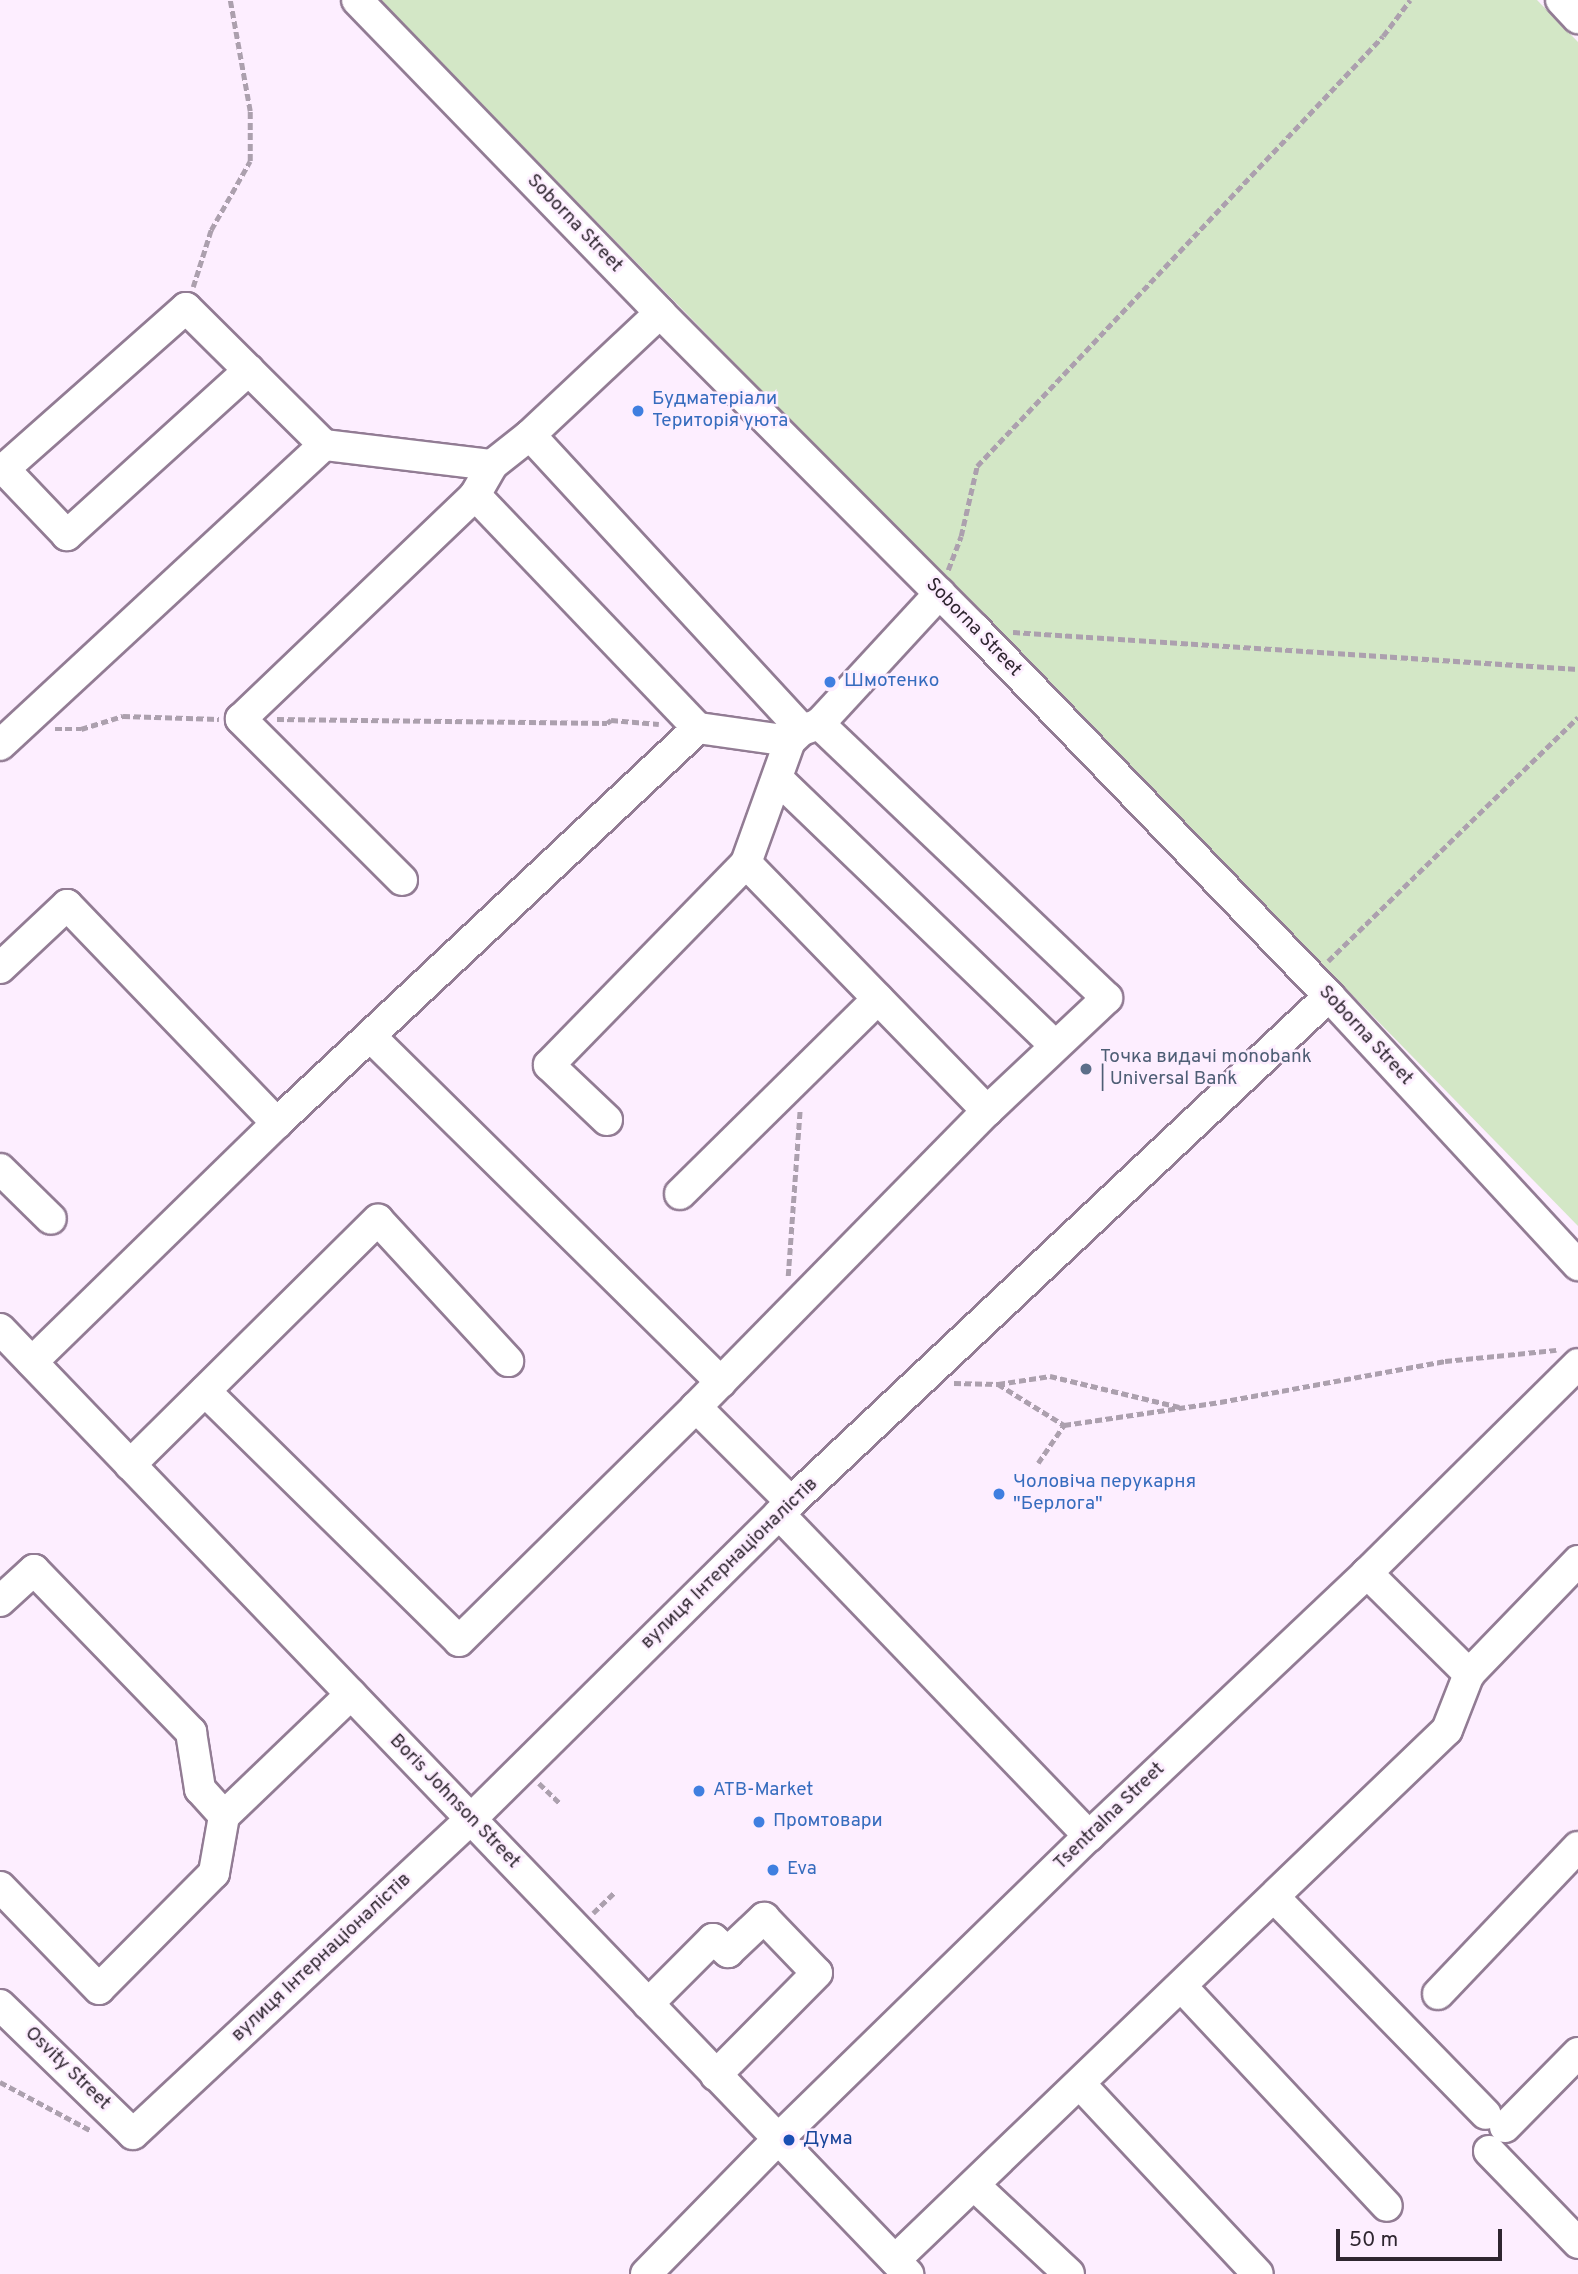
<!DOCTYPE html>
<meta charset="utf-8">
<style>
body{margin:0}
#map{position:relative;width:1578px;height:2274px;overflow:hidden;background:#fdeeff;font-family:Overpass,sans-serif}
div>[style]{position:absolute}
.green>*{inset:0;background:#d3e7c6}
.path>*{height:4.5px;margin-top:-2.25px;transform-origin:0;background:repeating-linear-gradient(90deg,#aca0ae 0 7px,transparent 0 10.5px)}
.roads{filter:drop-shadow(2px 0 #927c94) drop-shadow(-2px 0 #927c94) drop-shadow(0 2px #927c94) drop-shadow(0 -2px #927c94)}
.minor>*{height:30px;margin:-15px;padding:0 15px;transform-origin:15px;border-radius:15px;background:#fff}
.dots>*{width:19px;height:19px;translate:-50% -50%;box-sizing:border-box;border:4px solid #fdeeff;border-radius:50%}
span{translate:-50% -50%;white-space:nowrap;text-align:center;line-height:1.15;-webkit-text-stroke:5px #fdeeff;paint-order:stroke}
.street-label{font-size:19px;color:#2f2630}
.shop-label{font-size:19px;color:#366cbe}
.left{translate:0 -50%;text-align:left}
.service-label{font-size:19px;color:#4e5e75}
.transit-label{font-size:19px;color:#164399}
.scale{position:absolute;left:1336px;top:2229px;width:166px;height:32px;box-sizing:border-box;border:4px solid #2f2630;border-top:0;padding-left:9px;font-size:21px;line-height:24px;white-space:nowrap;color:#2f2630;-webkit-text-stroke:5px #fdeeff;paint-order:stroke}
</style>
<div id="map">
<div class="green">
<i style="clip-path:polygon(380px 0,1537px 0,1578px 42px,1578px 1226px)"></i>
</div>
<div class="path">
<i style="left:193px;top:287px;width:60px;rotate:-72.5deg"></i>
<i style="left:211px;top:230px;width:79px;rotate:-60.5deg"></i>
<i style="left:250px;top:161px;width:50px;rotate:-90deg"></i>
<i style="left:250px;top:111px;width:113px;rotate:-100.2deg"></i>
<i style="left:948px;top:570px;width:36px;rotate:-69deg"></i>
<i style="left:961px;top:536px;width:72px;rotate:-77.1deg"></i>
<i style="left:977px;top:466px;width:591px;rotate:-46.64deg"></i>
<i style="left:1383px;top:36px;width:45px;rotate:-53.1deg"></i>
<i style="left:1013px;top:632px;width:566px;rotate:3.75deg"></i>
<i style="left:277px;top:719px;width:330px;rotate:0.7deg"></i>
<i style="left:607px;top:723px;width:5px;rotate:-37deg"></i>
<i style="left:611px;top:720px;width:48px;rotate:4.8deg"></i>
<i style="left:55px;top:729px;width:26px"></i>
<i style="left:81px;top:729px;width:44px;rotate:-17.2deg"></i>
<i style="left:123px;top:716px;width:96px;rotate:1.8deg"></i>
<i style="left:1328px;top:961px;width:349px;rotate:-44.3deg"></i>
<i style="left:788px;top:1276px;width:166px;rotate:-85.9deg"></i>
<i style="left:954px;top:1383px;width:44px;rotate:1.3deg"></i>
<i style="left:998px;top:1384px;width:78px;rotate:31.8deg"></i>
<i style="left:998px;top:1384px;width:53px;rotate:-8.7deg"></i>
<i style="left:1050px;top:1376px;width:133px;rotate:13.5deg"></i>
<i style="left:1038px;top:1463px;width:46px;rotate:-55.6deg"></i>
<i style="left:1064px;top:1425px;width:158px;rotate:-8.4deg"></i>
<i style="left:1220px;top:1402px;width:229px;rotate:-10.3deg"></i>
<i style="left:1445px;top:1361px;width:112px;rotate:-5.7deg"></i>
<i style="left:539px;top:1783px;width:30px;rotate:44deg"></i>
<i style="left:593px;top:1913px;width:30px;rotate:-44deg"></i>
<i style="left:0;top:2082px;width:102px;rotate:28.1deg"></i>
</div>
<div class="roads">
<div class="minor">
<i style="left:357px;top:0;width:436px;rotate:45.9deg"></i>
<i style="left:660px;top:313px;width:446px;rotate:45.1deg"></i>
<i style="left:975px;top:629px;width:510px;rotate:46.03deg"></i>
<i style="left:1329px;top:996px;width:367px;rotate:47.2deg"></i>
<i style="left:1561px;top:0;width:25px;rotate:47deg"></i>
<i style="left:249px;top:370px;width:246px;rotate:137.8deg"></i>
<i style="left:67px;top:535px;width:91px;rotate:-133.7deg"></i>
<i style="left:4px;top:469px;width:243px;rotate:-41.5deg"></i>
<i style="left:186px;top:308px;width:194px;rotate:44.8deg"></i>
<i style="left:324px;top:445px;width:169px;rotate:6.8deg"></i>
<i style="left:530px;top:435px;width:401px;rotate:47.3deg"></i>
<i style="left:475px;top:495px;width:323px;rotate:46.3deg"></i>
<i style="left:698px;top:728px;width:93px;rotate:8deg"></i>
<i style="left:0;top:745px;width:442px;rotate:-42.8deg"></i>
<i style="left:778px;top:779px;width:385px;rotate:43.9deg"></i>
<i style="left:746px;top:863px;width:346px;rotate:45.8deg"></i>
<i style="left:402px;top:880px;width:228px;rotate:-135deg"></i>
<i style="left:241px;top:719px;width:324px;rotate:-43.7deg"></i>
<i style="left:475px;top:495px;width:34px;rotate:-60deg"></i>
<i style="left:492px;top:465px;width:48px;rotate:-38.3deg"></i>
<i style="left:530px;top:435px;width:178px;rotate:-43.2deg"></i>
<i style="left:0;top:968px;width:92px;rotate:-43.2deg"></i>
<i style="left:67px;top:905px;width:303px;rotate:46.1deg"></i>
<i style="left:370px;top:1036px;width:493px;rotate:44.6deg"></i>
<i style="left:607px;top:1120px;width:80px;rotate:-136.5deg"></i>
<i style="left:549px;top:1065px;width:282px;rotate:-45.7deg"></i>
<i style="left:746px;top:863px;width:130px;rotate:-70.2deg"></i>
<i style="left:790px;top:741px;width:16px;rotate:-43deg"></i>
<i style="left:802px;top:730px;width:18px;rotate:-19deg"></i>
<i style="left:819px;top:724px;width:178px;rotate:-47.3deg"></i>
<i style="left:0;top:1169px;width:71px;rotate:44.4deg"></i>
<i style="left:680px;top:1194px;width:278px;rotate:-44.6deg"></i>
<i style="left:0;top:1329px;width:1311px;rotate:46.14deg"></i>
<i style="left:32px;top:1362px;width:342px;rotate:-44.3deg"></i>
<i style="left:277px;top:1123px;width:577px;rotate:-43.18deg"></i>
<i style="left:205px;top:1391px;width:356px;rotate:44.5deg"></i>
<i style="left:459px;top:1641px;width:333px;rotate:-44.6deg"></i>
<i style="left:696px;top:1407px;width:415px;rotate:-45.5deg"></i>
<i style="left:987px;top:1111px;width:165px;rotate:-43.3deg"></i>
<i style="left:1107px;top:998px;width:398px;rotate:-136.4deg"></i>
<i style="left:696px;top:1407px;width:134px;rotate:45deg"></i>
<i style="left:130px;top:1465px;width:349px;rotate:-44.7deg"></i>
<i style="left:378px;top:1220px;width:192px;rotate:47.3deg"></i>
<i style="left:779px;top:1514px;width:447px;rotate:46.1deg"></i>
<i style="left:1367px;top:1573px;width:144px;rotate:44.7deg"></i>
<i style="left:0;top:1601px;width:46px;rotate:-42.4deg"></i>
<i style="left:34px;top:1570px;width:226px;rotate:45.9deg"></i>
<i style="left:191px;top:1732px;width:58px;rotate:81deg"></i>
<i style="left:200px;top:1789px;width:36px;rotate:48deg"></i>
<i style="left:224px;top:1816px;width:58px;rotate:100deg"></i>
<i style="left:214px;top:1873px;width:163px;rotate:134.8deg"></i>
<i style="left:99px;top:1989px;width:142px;rotate:-134.1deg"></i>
<i style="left:224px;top:1816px;width:176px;rotate:-43.8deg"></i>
<i style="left:1274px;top:1897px;width:303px;rotate:45.7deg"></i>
<i style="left:1181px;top:1986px;width:301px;rotate:46.9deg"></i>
<i style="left:1438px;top:1994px;width:203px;rotate:-46.4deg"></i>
<i style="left:648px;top:2004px;width:92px;rotate:-45deg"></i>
<i style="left:713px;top:1939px;width:20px;rotate:41deg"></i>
<i style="left:728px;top:1952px;width:50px;rotate:-43.4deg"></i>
<i style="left:764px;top:1918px;width:76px;rotate:46.1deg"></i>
<i style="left:817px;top:1973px;width:144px;rotate:134.7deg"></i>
<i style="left:0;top:2005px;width:185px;rotate:44.1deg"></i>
<i style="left:133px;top:2134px;width:462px;rotate:-43deg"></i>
<i style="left:471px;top:1819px;width:450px;rotate:-44.7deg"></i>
<i style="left:791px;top:1502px;width:739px;rotate:-43.24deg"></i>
<i style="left:1080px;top:2084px;width:260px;rotate:46.9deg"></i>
<i style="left:1505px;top:2127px;width:104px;rotate:-45.4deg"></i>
<i style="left:1489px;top:2151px;width:128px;rotate:45.9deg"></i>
<i style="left:974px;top:2185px;width:130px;rotate:43.1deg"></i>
<i style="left:895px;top:2260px;width:765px;rotate:-43.84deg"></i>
<i style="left:1447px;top:1730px;width:60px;rotate:-68.6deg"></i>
<i style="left:1469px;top:1674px;width:157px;rotate:-46deg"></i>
<i style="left:646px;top:2274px;width:189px;rotate:-45.6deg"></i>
<i style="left:778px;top:2139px;width:434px;rotate:-44.3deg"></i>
<i style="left:1089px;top:1836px;width:383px;rotate:-43.4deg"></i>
<i style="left:1367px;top:1573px;width:297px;rotate:-44.7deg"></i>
</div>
</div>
<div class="dots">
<i style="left:638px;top:411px;background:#3f7fe0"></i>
<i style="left:830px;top:682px;background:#3f7fe0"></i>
<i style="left:1086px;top:1069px;background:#5c6f8a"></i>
<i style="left:999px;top:1494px;background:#3f7fe0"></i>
<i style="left:699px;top:1791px;background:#3f7fe0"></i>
<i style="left:759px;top:1822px;background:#3f7fe0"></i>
<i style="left:773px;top:1870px;background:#3f7fe0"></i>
<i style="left:789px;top:2140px;background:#1a4fb4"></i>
</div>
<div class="street-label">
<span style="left:574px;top:224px;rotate:46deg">Soborna Street</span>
<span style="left:973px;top:628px;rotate:46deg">Soborna Street</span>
<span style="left:1365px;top:1036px;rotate:47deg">Soborna Street</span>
<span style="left:730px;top:1564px;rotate:-44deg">вулиця Інтернаціоналістів</span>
<span style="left:454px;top:1802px;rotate:46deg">Boris Johnson Street</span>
<span style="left:1110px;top:1817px;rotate:-44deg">Tsentralna Street</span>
<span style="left:322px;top:1958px;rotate:-43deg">вулиця Інтернаціоналістів</span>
<span style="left:67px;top:2069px;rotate:44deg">Osvity Street</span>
</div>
<div class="shop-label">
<span class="left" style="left:652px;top:411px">Будматеріали<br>Територія уюта</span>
<span class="left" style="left:844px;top:682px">Шмотенко</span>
<span class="left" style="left:1013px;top:1494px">Чоловіча перукарня<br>"Берлога"</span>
<span class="left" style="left:713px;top:1791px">ATB-Market</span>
<span class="left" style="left:773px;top:1822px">Промтовари</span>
<span class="left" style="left:787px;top:1870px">Eva</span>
</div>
<div class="service-label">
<span class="left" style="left:1100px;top:1069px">Точка видачі monobank<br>| Universal Bank</span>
</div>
<div class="transit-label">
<span class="left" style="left:803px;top:2140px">Дума</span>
</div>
<div class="scale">50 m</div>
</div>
